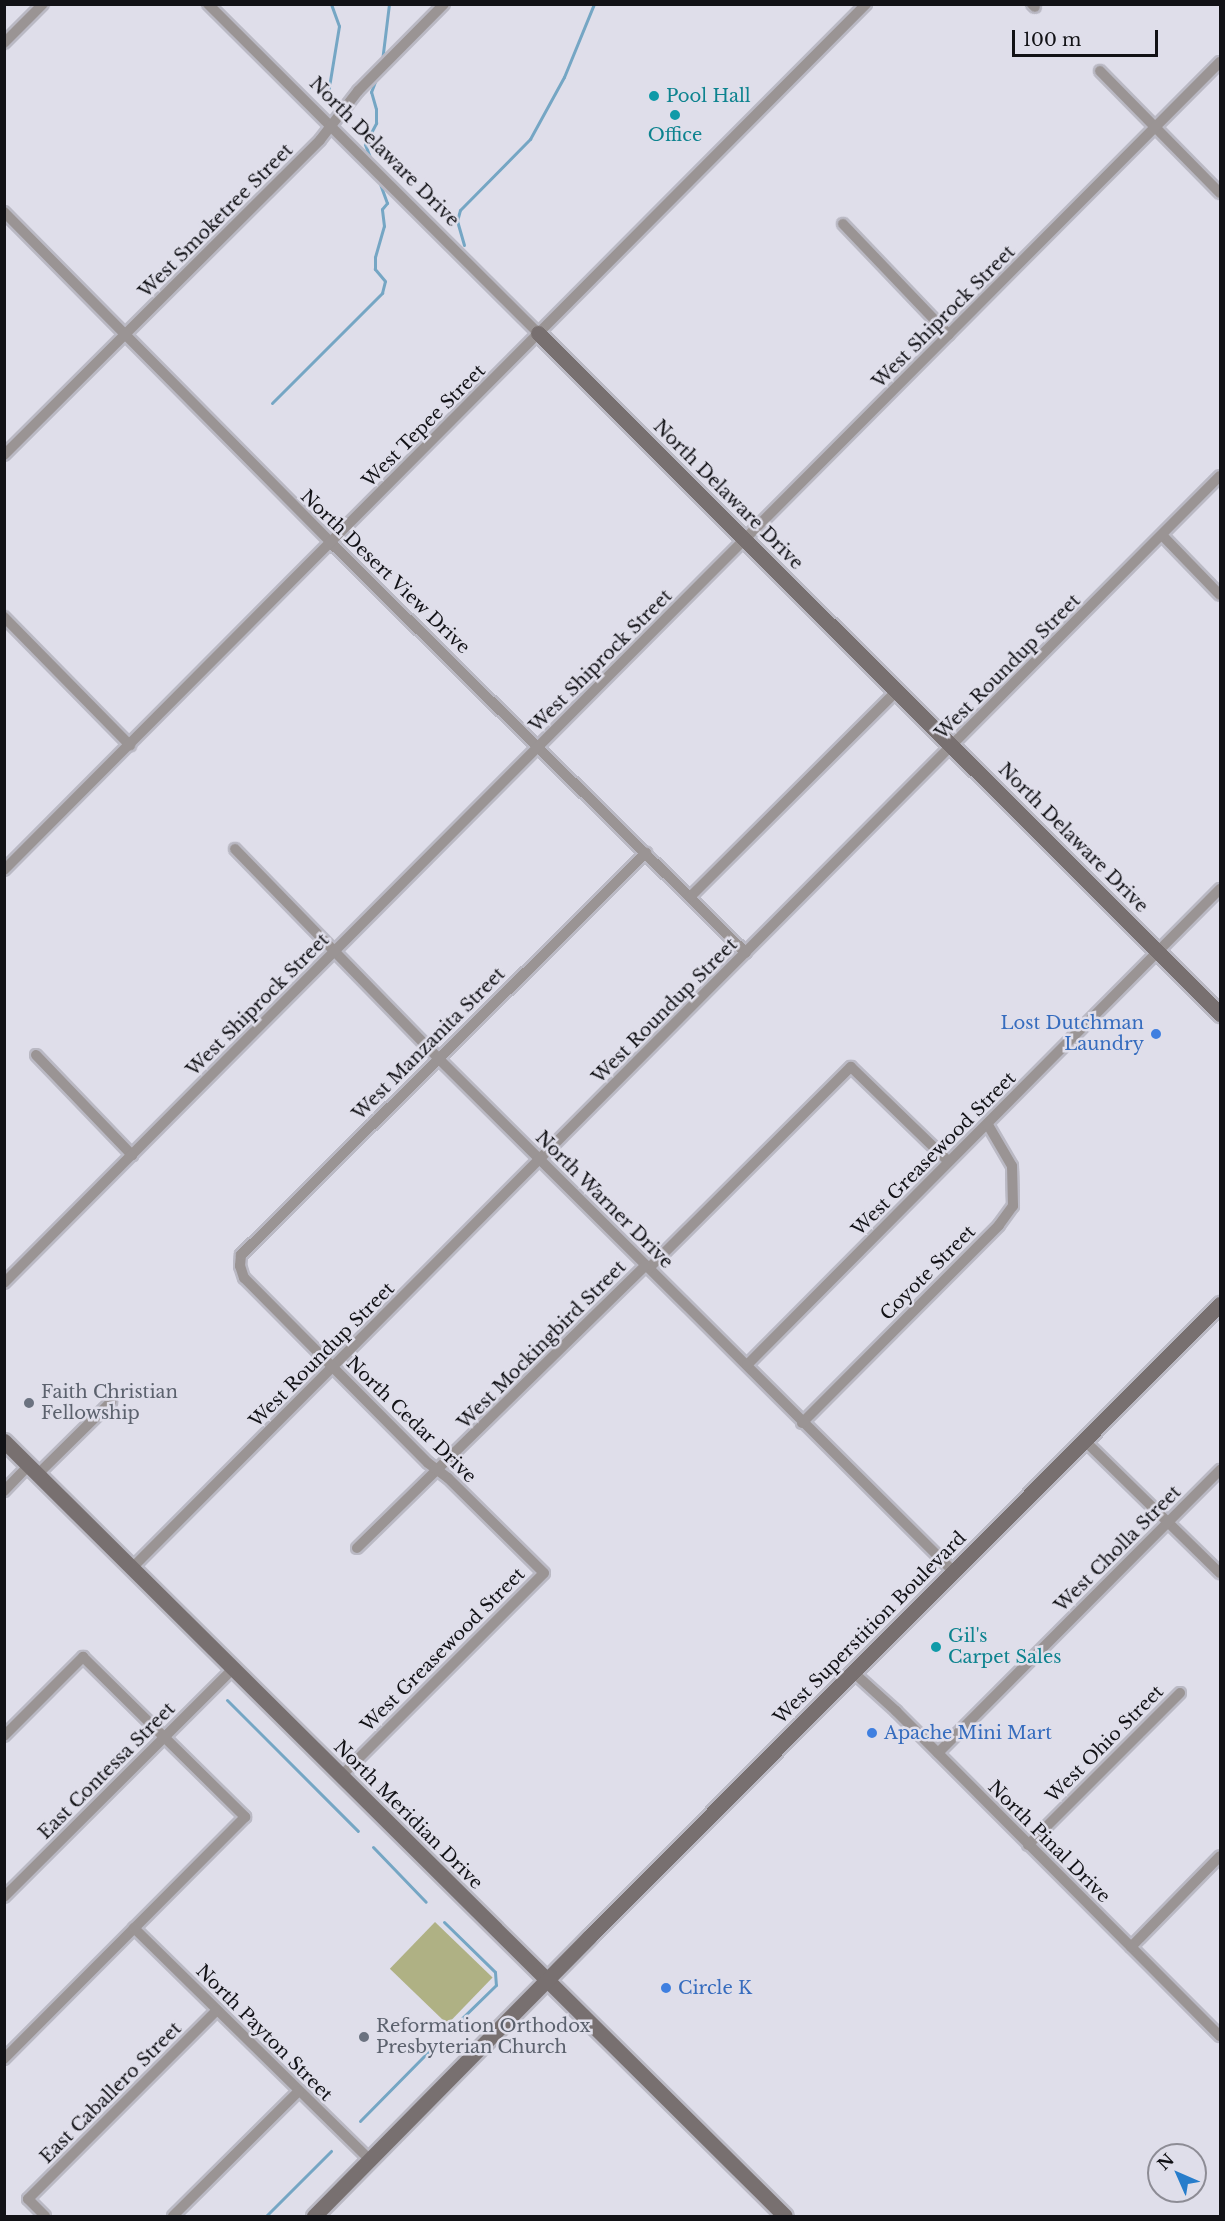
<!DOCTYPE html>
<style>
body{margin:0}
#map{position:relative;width:1225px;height:2221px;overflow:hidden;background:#dfdeea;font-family:"Libre Baskerville",serif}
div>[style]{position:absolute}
.green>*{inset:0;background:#afb184;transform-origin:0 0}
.stream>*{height:3px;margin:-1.5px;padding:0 1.5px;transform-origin:1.5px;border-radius:1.5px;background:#75a6c4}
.roads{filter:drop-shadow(2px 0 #bab9c4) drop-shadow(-2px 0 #bab9c4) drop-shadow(0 2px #bab9c4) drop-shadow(0 -2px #bab9c4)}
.street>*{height:10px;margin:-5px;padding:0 5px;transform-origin:5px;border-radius:5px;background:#9a9494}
.secondary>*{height:15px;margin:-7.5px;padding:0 7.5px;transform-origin:7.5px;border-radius:7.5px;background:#787070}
.dots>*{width:16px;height:16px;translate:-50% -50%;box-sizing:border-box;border:3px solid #dfdeea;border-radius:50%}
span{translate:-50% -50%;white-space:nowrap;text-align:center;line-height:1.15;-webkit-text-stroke:5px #dfdeea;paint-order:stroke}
.culture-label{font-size:18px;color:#0d838f}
.left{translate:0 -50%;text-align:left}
.street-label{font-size:18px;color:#121216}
.shop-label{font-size:18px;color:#366cbe}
.right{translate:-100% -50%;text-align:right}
.worship-label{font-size:18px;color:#5b616d}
.frame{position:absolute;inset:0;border:6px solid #121216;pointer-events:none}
.north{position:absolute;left:1147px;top:2143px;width:60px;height:60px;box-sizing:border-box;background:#dfdeea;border:2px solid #8d8c95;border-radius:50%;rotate:315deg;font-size:16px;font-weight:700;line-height:24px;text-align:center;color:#121216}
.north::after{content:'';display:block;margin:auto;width:21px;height:27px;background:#277dcb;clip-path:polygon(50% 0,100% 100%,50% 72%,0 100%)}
.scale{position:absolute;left:1012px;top:30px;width:146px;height:27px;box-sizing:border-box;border:3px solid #121216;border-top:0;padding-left:8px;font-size:18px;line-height:21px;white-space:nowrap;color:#121216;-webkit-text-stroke:4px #dfdeea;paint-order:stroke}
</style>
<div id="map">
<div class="green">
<i style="left:435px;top:1922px;width:80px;height:65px;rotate:44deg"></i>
</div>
<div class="stream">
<i style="left:382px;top:61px;width:57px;rotate:-83deg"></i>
<i style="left:328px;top:93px;width:68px;rotate:-80.7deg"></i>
<i style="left:339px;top:26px;width:23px;rotate:-110deg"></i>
<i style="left:371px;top:160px;width:17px;rotate:-111deg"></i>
<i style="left:365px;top:144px;width:24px;rotate:-62deg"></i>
<i style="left:376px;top:123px;width:14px;rotate:-90deg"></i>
<i style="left:376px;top:109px;width:18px;rotate:-106deg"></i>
<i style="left:371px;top:92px;width:14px;rotate:-69deg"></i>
<i style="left:464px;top:245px;width:25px;rotate:-106deg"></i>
<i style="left:457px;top:221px;width:11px;rotate:-75deg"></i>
<i style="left:460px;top:210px;width:100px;rotate:-45.4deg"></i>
<i style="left:530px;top:139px;width:71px;rotate:-61.3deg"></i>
<i style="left:564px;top:77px;width:79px;rotate:-67.7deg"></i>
<i style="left:272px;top:403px;width:156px;rotate:-45deg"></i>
<i style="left:382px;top:293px;width:12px;rotate:-76deg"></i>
<i style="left:385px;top:281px;width:16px;rotate:-130deg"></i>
<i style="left:375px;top:269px;width:12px;rotate:-90deg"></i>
<i style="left:375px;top:257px;width:32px;rotate:-74deg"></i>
<i style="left:384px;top:226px;width:17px;rotate:-97deg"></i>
<i style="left:382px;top:209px;width:8px;rotate:-50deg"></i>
<i style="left:387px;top:203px;width:23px;rotate:-110deg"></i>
<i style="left:227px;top:1700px;width:185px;rotate:45deg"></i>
<i style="left:373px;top:1847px;width:76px;rotate:46.1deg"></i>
<i style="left:444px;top:1922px;width:71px;rotate:44.4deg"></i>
<i style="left:495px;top:1972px;width:13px;rotate:86deg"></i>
<i style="left:496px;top:1985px;width:60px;rotate:135.7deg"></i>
<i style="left:360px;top:2121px;width:107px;rotate:-45.4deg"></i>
<i style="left:266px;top:2216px;width:92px;rotate:-45deg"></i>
</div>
<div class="roads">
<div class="street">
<i style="left:208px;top:4px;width:466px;rotate:44.9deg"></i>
<i style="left:1032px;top:4px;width:4px;rotate:45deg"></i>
<i style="left:4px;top:43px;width:55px;rotate:-45deg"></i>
<i style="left:1100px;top:71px;width:171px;rotate:45.5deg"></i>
<i style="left:4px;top:212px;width:465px;rotate:45.3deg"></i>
<i style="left:331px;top:543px;width:583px;rotate:44.65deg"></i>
<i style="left:843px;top:224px;width:153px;rotate:46.3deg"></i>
<i style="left:4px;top:455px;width:446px;rotate:-44.9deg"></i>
<i style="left:320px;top:140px;width:62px;rotate:-52.2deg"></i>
<i style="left:358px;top:91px;width:122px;rotate:-45.3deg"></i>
<i style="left:1162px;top:535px;width:83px;rotate:46deg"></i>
<i style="left:4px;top:617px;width:180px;rotate:45.5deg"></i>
<i style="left:235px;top:849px;width:291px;rotate:45.8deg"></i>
<i style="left:438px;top:1058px;width:728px;rotate:44.89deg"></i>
<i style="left:4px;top:870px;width:1222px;rotate:-45.13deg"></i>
<i style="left:690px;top:897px;width:292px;rotate:-44.9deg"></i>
<i style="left:36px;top:1055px;width:139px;rotate:46.2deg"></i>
<i style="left:649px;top:1268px;width:285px;rotate:-44.9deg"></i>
<i style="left:851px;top:1067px;width:136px;rotate:44.1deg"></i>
<i style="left:4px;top:1283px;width:1723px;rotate:-45.12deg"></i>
<i style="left:747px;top:1365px;width:671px;rotate:-45.18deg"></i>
<i style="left:802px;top:1423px;width:279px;rotate:-45.1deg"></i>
<i style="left:999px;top:1225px;width:24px;rotate:-54deg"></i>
<i style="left:1013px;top:1206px;width:40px;rotate:-91.4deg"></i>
<i style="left:1012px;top:1166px;width:48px;rotate:-120.3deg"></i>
<i style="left:1085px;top:1441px;width:189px;rotate:44.4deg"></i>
<i style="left:38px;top:1474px;width:103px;rotate:-44.6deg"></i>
<i style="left:4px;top:1491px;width:36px;rotate:-46deg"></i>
<i style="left:357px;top:1548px;width:404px;rotate:-44.4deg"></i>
<i style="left:132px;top:1568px;width:1541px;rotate:-45.11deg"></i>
<i style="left:853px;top:1672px;width:58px;rotate:42.2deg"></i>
<i style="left:896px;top:1711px;width:459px;rotate:45.1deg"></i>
<i style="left:4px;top:1736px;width:112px;rotate:-45deg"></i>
<i style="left:83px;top:1657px;width:228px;rotate:44.6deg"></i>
<i style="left:245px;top:1817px;width:342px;rotate:134.9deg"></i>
<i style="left:938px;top:1753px;width:400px;rotate:-45.1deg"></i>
<i style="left:340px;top:1777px;width:288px;rotate:-45deg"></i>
<i style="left:544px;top:1573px;width:135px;rotate:-135.3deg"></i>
<i style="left:448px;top:1478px;width:25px;rotate:-143deg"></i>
<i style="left:428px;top:1463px;width:261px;rotate:-134.8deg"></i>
<i style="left:244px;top:1278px;width:13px;rotate:-108deg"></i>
<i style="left:240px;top:1266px;width:11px;rotate:-85deg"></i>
<i style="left:241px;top:1255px;width:571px;rotate:-44.79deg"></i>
<i style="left:1028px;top:1845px;width:215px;rotate:-45deg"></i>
<i style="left:4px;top:1897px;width:323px;rotate:-44.9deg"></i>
<i style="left:134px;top:1928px;width:331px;rotate:44.5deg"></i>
<i style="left:1131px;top:1947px;width:127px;rotate:-45.6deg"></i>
<i style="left:45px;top:2216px;width:24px;rotate:-135deg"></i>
<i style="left:28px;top:2199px;width:267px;rotate:-45deg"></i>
<i style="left:173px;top:2216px;width:177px;rotate:-44.8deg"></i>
</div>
<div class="secondary">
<i style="left:538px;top:333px;width:964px;rotate:44.96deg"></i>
<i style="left:4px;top:1441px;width:1100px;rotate:44.78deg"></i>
<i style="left:314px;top:2216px;width:392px;rotate:-45.4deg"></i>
<i style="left:589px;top:1937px;width:894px;rotate:-45.09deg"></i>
</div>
</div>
<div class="dots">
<i style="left:654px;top:96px;background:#0f9aa8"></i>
<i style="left:675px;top:115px;background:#0f9aa8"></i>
<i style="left:1156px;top:1034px;background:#3f7fe0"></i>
<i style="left:29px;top:1403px;background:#6b7280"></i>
<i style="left:936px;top:1647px;background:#0f9aa8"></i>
<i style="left:872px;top:1733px;background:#3f7fe0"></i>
<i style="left:666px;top:1988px;background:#3f7fe0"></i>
<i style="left:364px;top:2037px;background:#6b7280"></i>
</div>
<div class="culture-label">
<span class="left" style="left:666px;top:96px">Pool Hall</span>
<span style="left:675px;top:135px">Office</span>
<span class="left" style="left:948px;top:1647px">Gil's<br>Carpet Sales</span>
</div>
<div class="street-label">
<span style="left:384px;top:152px;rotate:45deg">North Delaware Drive</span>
<span style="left:216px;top:221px;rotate:-45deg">West Smoketree Street</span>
<span style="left:944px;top:317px;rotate:-45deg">West Shiprock Street</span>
<span style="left:424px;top:426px;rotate:-45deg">West Tepee Street</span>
<span style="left:728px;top:495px;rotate:45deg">North Delaware Drive</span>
<span style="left:385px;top:572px;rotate:44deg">North Desert View Drive</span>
<span style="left:601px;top:661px;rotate:-45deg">West Shiprock Street</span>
<span style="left:1008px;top:667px;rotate:-45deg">West Roundup Street</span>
<span style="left:1073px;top:838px;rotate:45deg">North Delaware Drive</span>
<span style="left:258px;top:1005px;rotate:-45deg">West Shiprock Street</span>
<span style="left:665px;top:1011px;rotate:-45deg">West Roundup Street</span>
<span style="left:429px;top:1044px;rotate:-45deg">West Manzanita Street</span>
<span style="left:934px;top:1154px;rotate:-45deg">West Greasewood Street</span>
<span style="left:604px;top:1200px;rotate:45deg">North Warner Drive</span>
<span style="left:928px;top:1273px;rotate:-45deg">Coyote Street</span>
<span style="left:542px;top:1345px;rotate:-45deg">West Mockingbird Street</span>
<span style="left:322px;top:1355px;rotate:-45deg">West Roundup Street</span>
<span style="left:411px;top:1420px;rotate:44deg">North Cedar Drive</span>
<span style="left:1118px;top:1549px;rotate:-45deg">West Cholla Street</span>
<span style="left:870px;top:1628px;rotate:-45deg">West Superstition Boulevard</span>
<span style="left:443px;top:1650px;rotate:-45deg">West Greasewood Street</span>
<span style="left:1105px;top:1744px;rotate:-45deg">West Ohio Street</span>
<span style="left:107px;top:1771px;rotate:-45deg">East Contessa Street</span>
<span style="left:408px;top:1815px;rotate:45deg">North Meridian Drive</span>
<span style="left:1049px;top:1842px;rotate:45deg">North Pinal Drive</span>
<span style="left:264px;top:2033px;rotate:45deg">North Payton Street</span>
<span style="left:111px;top:2093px;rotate:-45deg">East Caballero Street</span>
</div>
<div class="shop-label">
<span class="right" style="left:1144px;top:1034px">Lost Dutchman<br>Laundry</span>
<span class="left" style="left:884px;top:1733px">Apache Mini Mart</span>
<span class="left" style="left:678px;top:1988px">Circle K</span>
</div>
<div class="worship-label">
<span class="left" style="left:41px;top:1403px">Faith Christian<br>Fellowship</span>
<span class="left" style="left:376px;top:2037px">Reformation Orthodox<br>Presbyterian Church</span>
</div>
<div class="frame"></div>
<div class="north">N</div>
<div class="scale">100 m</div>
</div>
